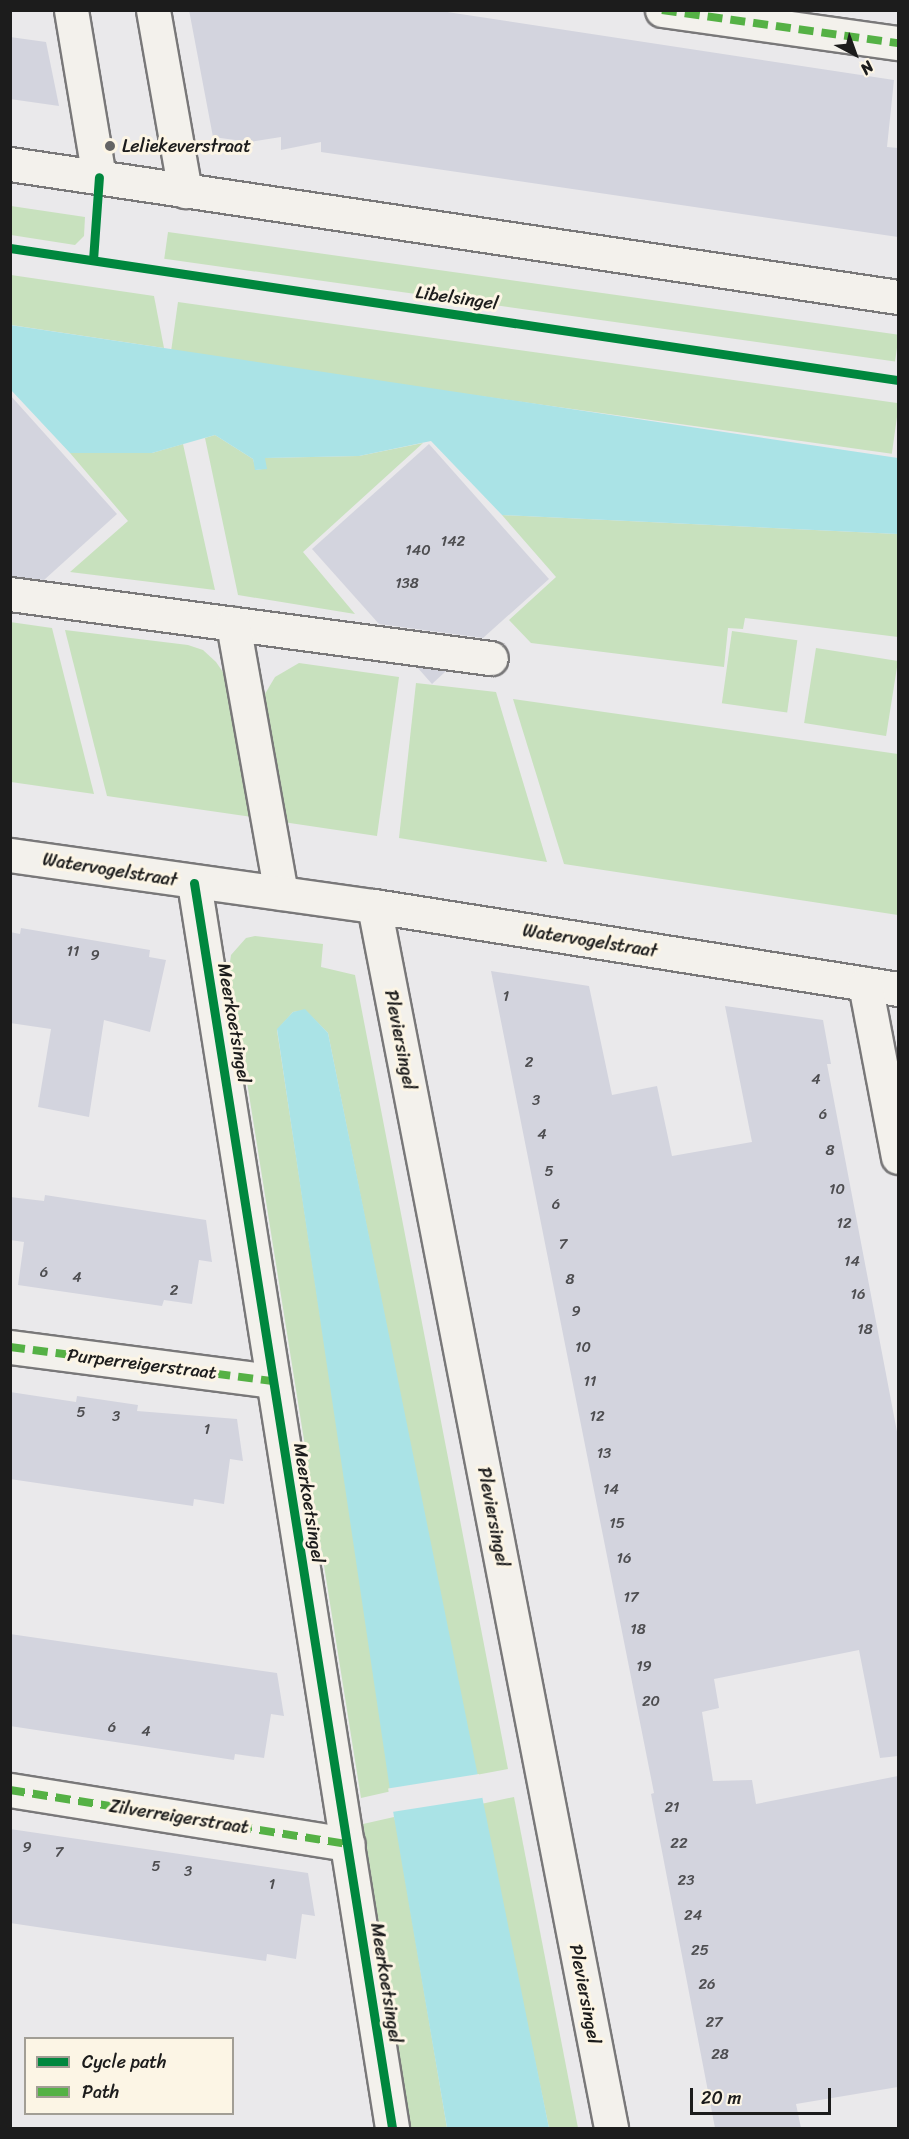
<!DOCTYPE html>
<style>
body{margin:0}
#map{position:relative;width:909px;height:2139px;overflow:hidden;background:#eae9eb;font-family:Sriracha,sans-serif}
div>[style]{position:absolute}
.green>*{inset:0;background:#c8e1be;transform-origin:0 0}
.water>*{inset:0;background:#aae3e6}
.pier>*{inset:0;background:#eae9eb;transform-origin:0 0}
.building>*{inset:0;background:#d3d4de}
.roads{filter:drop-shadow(2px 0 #797879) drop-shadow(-2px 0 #797879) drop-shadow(0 2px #797879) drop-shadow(0 -2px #797879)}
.minor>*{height:33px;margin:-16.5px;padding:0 16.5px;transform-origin:16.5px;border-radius:16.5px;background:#f3f1ec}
.quiet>*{height:8px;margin-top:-4px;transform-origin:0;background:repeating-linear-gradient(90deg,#55b145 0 15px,transparent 0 23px)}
.cycleway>*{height:9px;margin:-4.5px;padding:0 4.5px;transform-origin:4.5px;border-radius:4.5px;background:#00873e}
.dots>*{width:16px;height:16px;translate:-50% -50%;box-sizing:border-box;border:3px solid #fcf5e5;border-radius:50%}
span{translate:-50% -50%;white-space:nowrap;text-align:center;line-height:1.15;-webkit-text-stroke:6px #fcf5e5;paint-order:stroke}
.number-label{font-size:15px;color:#4d4d50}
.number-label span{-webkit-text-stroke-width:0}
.poi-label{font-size:18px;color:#1c1c1c}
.left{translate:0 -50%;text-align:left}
.street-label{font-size:18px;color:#1c1c1c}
.frame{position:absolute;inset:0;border:12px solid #1c1c1c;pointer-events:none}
.legend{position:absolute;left:24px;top:2037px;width:210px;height:78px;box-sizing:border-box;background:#fcf5e5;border:2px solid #a29e95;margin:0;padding:8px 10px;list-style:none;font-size:18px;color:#1c1c1c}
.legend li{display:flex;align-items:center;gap:12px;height:30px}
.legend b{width:30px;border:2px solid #a29e95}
.north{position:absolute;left:825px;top:24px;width:60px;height:60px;-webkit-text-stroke:4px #fcf5e5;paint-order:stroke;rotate:139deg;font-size:16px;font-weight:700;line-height:24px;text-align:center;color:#1c1c1c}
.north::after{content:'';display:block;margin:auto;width:21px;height:27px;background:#1c1c1c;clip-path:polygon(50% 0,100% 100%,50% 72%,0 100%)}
.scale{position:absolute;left:690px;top:2088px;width:141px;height:27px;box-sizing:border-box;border:3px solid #1c1c1c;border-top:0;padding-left:8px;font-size:18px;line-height:21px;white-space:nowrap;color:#1c1c1c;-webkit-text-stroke:4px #fcf5e5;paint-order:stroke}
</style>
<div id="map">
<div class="green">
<i style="clip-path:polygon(11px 206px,85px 217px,84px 236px,75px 245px,11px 235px)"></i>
<i style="left:168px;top:232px;width:738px;height:27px;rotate:8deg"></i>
<i style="clip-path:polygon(11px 275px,154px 296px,164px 348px,11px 325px)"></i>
<i style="left:178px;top:302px;width:728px;height:51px;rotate:8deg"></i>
<i style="clip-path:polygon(215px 435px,253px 459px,256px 470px,262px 469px,264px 458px,359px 456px,423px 443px,303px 552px,355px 614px,238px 595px,205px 438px)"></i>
<i style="clip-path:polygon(183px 444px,215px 590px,70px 572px,128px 521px,70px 453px,152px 453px)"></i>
<i style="clip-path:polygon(502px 515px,898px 534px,898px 637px,745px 618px,743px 629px,728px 628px,724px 667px,531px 643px,509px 620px,556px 577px)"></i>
<i style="clip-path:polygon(10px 622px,52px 628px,94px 794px,11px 782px)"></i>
<i style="clip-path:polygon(65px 630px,188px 645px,203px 650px,216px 662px,227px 678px,252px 817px,107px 796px)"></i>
<i style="left:732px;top:631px;width:66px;height:73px;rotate:8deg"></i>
<i style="left:816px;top:648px;width:83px;height:76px;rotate:9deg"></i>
<i style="clip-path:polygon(299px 663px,399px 677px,377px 836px,283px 822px,262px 699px,275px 677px)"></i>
<i style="clip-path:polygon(416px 683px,496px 692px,547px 862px,399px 838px)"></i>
<i style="clip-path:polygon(513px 699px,898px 754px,898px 915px,564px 864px)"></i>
<i style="clip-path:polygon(255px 936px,323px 944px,321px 967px,355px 975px,508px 1769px,476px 1775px,328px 1033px,305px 1010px,293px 1012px,277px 1030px,392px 1791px,361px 1798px,229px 969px,231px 955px,246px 938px)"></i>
<i style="clip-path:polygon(514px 1797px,578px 2128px,549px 2128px,481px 1804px)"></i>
<i style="clip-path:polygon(394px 1817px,396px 1824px,447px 2128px,411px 2128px,363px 1824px)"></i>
</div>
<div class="water">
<i style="clip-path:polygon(10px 325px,898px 458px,898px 534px,502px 515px,431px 441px,359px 456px,265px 458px,267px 469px,255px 470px,253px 459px,215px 435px,152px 453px,70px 453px,11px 390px)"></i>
<i style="clip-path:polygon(305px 1009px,328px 1033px,549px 2128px,447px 2128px,394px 1817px,277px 1029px,293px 1012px)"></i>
</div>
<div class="pier">
<i style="left:479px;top:1774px;width:24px;height:92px;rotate:81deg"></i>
</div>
<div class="building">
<i style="clip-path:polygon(189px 10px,434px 10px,894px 80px,887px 147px,898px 148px,898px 237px,321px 152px,321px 142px,281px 150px,281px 137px,250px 142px,213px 137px)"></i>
<i style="clip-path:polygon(10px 37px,46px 42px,59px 106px,10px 99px)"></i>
<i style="clip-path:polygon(10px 395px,117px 514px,44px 580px,10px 576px)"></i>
<i style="clip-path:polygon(429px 444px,549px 579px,483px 638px,379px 624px,312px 549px)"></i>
<i style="clip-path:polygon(417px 667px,446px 671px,432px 684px)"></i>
<i style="clip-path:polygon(21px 928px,150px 950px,149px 957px,166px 960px,150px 1032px,104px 1020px,89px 1117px,38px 1107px,51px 1029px,10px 1023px,10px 932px,20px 934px)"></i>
<i style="clip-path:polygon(491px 971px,589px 986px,612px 1095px,657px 1086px,672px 1156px,752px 1142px,725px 1006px,823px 1020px,831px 1064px,827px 1064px,898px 1437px,898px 1756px,880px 1758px,859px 1650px,714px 1679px,719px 1708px,702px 1712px,713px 1781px,752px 1780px,756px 1804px,898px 1776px,898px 2087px,796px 2104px,801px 2128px,715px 2128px,651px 1794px,654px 1793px)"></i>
<i style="clip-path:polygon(45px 1195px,206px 1220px,212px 1262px,199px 1260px,192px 1304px,164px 1300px,162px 1306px,18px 1285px,24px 1242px,10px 1240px,10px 1197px,44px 1201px)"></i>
<i style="clip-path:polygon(10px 1392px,76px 1402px,77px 1396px,138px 1405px,137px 1411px,237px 1419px,243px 1461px,230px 1459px,224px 1504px,194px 1499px,193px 1506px,10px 1479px)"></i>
<i style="clip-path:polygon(10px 1634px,277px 1673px,284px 1716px,271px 1714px,264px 1758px,235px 1754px,234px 1760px,10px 1726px)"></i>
<i style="clip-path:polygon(10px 1829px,308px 1873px,315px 1916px,302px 1914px,296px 1959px,267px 1954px,266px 1961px,10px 1923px)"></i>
</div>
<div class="roads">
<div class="minor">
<i style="left:71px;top:10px;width:169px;rotate:80.5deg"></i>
<i style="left:153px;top:10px;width:184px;rotate:80deg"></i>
<i style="left:662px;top:10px;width:238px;rotate:8deg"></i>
<i style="left:10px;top:164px;width:898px;rotate:8.52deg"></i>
<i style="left:10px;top:594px;width:485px;rotate:7.6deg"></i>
<i style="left:233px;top:624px;width:273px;rotate:79.9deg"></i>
<i style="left:10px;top:855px;width:368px;rotate:8deg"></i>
<i style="left:374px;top:906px;width:531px;rotate:9deg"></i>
<i style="left:194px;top:883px;width:1261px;rotate:80.96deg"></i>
<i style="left:374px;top:906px;width:1245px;rotate:79.02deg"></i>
<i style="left:865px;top:984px;width:176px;rotate:79.2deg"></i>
<i style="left:10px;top:1347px;width:265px;rotate:7.4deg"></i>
<i style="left:10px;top:1790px;width:342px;rotate:9.1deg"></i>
</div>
</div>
<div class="quiet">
<i style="left:662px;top:10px;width:238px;rotate:8deg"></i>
<i style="left:10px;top:1347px;width:265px;rotate:7.4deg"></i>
<i style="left:10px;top:1790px;width:342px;rotate:9.1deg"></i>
</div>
<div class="cycleway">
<i style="left:10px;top:248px;width:898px;rotate:8.46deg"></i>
<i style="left:93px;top:260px;width:83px;rotate:-85.9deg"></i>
<i style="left:194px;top:883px;width:1261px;rotate:80.96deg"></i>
</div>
<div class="dots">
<i style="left:110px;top:146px;background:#646464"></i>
</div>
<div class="number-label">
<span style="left:453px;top:542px">142</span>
<span style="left:418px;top:551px">140</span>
<span style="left:407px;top:584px">138</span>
<span style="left:73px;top:952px">11</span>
<span style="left:95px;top:956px">9</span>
<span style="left:506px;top:997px">1</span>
<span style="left:529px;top:1063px">2</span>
<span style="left:816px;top:1080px">4</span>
<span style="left:536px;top:1101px">3</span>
<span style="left:823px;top:1115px">6</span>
<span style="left:542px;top:1135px">4</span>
<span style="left:830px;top:1151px">8</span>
<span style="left:549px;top:1172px">5</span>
<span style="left:837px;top:1190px">10</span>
<span style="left:556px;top:1205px">6</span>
<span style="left:844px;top:1224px">12</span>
<span style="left:563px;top:1245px">7</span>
<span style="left:852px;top:1262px">14</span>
<span style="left:44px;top:1273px">6</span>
<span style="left:77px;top:1278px">4</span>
<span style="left:570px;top:1280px">8</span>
<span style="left:174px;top:1291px">2</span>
<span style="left:858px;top:1295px">16</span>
<span style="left:576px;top:1312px">9</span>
<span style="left:865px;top:1330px">18</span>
<span style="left:583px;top:1348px">10</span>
<span style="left:590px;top:1382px">11</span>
<span style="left:81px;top:1413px">5</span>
<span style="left:116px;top:1417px">3</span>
<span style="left:597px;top:1417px">12</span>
<span style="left:207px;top:1430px">1</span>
<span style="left:604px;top:1454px">13</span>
<span style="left:611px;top:1490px">14</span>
<span style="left:617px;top:1524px">15</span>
<span style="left:624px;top:1559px">16</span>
<span style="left:631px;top:1598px">17</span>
<span style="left:638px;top:1630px">18</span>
<span style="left:644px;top:1667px">19</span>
<span style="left:651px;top:1702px">20</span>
<span style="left:112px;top:1728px">6</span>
<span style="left:146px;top:1732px">4</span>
<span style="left:672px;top:1808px">21</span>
<span style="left:679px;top:1844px">22</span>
<span style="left:27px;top:1848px">9</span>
<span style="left:59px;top:1853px">7</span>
<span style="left:156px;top:1867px">5</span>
<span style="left:188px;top:1872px">3</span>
<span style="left:686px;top:1881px">23</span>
<span style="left:272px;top:1885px">1</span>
<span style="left:693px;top:1916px">24</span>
<span style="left:700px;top:1951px">25</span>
<span style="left:707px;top:1985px">26</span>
<span style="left:714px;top:2023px">27</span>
<span style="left:720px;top:2055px">28</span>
</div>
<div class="poi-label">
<span class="left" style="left:122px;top:146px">Leliekeverstraat</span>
</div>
<div class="street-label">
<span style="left:457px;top:298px;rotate:8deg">Libelsingel</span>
<span style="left:110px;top:870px;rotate:9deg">Watervogelstraat</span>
<span style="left:590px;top:941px;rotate:9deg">Watervogelstraat</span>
<span style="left:234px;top:1023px;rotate:80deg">Meerkoetsingel</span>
<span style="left:400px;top:1040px;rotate:79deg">Pleviersingel</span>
<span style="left:142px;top:1364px;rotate:7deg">Purperreigerstraat</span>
<span style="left:309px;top:1503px;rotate:81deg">Meerkoetsingel</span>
<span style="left:493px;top:1517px;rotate:79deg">Pleviersingel</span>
<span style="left:179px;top:1817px;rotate:9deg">Zilverreigerstraat</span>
<span style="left:386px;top:1983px;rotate:81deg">Meerkoetsingel</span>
<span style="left:585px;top:1994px;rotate:79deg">Pleviersingel</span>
</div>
<div class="frame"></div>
<ul class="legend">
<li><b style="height:8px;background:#00873e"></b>Cycle path</li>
<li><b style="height:8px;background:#55b145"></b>Path</li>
</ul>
<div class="north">N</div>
<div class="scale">20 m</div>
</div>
